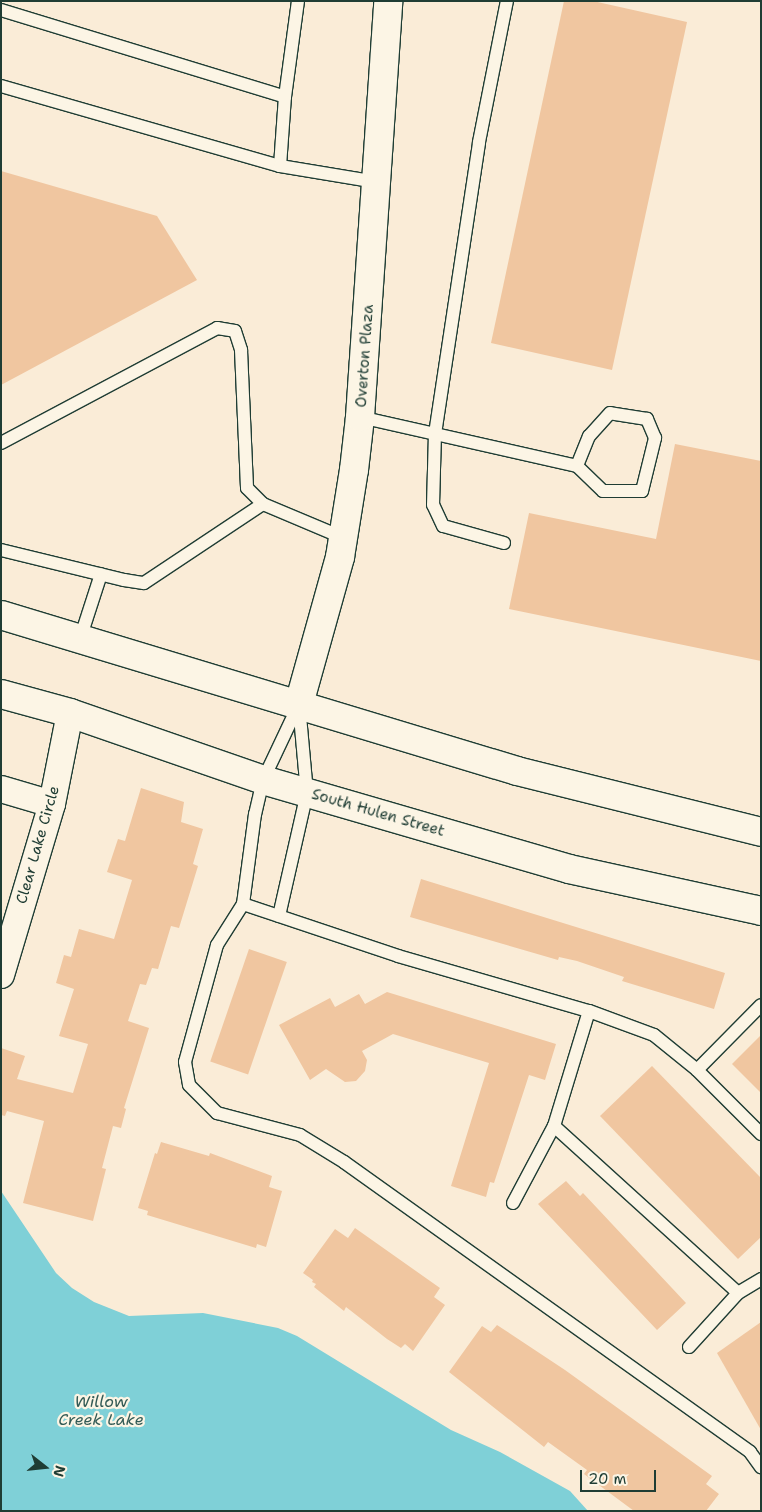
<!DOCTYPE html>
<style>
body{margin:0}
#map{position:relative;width:762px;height:1512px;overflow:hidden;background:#faecd7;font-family:"Shantell Sans",sans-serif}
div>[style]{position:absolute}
.water>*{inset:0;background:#7fd0d7}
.building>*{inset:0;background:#f0c6a0;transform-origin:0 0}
.roads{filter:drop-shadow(1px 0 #1f3d34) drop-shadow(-1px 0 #1f3d34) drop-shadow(0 1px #1f3d34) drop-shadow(0 -1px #1f3d34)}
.service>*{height:12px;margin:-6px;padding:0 6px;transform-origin:6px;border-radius:6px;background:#fcf5e5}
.minor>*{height:26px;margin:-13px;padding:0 13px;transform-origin:13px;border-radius:13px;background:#fcf5e5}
.tertiary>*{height:28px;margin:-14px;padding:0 14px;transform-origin:14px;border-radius:14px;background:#fcf5e5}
.secondary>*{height:28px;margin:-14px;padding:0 14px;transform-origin:14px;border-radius:14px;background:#fcf5e5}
span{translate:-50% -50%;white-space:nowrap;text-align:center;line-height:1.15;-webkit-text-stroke:4.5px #fcf5e5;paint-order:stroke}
.street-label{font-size:15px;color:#1f3d34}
.water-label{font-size:16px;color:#325a55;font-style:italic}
.frame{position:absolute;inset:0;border:2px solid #1f3d34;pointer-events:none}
.north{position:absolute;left:20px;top:1442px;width:50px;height:50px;-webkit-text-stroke:4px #fcf5e5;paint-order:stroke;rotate:106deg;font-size:14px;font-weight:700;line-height:20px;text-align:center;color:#1f3d34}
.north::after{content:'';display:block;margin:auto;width:18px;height:22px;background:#1f3d34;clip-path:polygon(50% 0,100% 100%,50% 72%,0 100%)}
.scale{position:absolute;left:580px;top:1470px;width:76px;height:22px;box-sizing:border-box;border:2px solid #1f3d34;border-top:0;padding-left:6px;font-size:15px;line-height:18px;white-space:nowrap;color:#1f3d34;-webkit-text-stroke:4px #fcf5e5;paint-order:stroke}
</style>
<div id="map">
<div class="water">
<i style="clip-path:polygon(1px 1191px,56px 1273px,72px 1288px,94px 1302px,129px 1316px,203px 1313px,278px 1328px,297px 1336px,451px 1430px,500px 1452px,570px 1491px,588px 1511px,1px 1511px)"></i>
</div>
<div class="building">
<i style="clip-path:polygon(564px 1px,593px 1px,687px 22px,612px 370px,491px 343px)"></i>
<i style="clip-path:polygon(1px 171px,157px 216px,197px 280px,1px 385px)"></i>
<i style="clip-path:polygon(675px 444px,761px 461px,761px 661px,509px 609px,529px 513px,656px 539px)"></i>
<i style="clip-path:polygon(141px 788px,184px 802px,181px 822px,203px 829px,193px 864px,198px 866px,179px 928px,171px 926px,158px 969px,152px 968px,146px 985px,140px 984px,128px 1021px,149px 1028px,124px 1108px,126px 1109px,121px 1128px,113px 1126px,102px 1168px,106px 1169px,93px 1221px,23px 1203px,44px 1121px,7px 1111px,5px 1116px,1px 1115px,1px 1048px,25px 1056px,17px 1079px,73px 1093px,88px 1044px,59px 1036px,74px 989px,56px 983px,64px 955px,71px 957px,79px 929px,114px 939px,132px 880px,107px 872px,118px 839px,125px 841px)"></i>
<i style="clip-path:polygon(421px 879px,725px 973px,714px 1009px,622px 981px,624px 977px,577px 961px,559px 957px,558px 960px,410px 917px)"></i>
<i style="left:249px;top:949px;width:40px;height:119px;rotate:19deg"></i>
<i style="clip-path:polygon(387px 992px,556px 1044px,545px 1080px,529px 1075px,494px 1183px,490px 1182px,486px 1197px,451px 1186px,489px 1063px,393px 1034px,362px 1051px,367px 1060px,365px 1071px,356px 1081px,345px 1082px,326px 1069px,310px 1080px,279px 1025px,330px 998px,335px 1007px,359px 994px,365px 1004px)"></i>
<i style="clip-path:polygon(761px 1035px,761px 1093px,732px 1064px)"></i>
<i style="clip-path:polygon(652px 1066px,761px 1178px,761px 1237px,738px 1259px,600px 1116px)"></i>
<i style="clip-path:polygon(161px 1142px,209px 1156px,210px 1153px,272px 1176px,269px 1187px,282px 1191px,266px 1247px,257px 1244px,256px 1248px,147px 1215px,148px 1211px,138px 1208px,155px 1153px,157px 1154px)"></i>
<i style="clip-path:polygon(566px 1181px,580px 1196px,583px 1193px,686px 1303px,657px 1330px,538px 1204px)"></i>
<i style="clip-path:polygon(355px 1228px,440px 1288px,434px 1297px,445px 1305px,413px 1351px,405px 1344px,401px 1348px,387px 1339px,346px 1307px,344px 1311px,314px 1287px,316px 1284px,312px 1282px,313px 1280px,303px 1273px,335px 1229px,348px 1238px)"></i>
<i style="clip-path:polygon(761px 1322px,761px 1430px,717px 1353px)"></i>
<i style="clip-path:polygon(497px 1325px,565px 1370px,712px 1476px,706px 1484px,719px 1494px,706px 1511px,634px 1511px,584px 1474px,587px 1470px,548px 1442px,544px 1447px,449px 1372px,482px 1326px,491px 1332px)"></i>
</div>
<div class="roads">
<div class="service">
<i style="left:1px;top:10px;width:297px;rotate:17deg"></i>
<i style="left:285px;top:97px;width:97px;rotate:-82.3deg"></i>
<i style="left:1px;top:86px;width:290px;rotate:16deg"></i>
<i style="left:280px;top:166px;width:69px;rotate:-85.9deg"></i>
<i style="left:280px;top:166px;width:98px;rotate:9.4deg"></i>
<i style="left:360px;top:417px;width:222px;rotate:12.7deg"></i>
<i style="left:577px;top:466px;width:36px;rotate:44deg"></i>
<i style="left:603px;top:491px;width:39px"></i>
<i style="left:642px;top:491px;width:55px;rotate:-76.2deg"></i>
<i style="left:655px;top:438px;width:21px;rotate:-113deg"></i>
<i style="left:647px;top:419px;width:37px;rotate:-171deg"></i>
<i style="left:610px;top:413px;width:31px;rotate:132deg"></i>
<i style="left:589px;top:436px;width:32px;rotate:112deg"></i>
<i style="left:1px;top:443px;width:245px;rotate:-28deg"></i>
<i style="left:217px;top:328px;width:18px;rotate:9deg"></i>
<i style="left:235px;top:331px;width:20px;rotate:72deg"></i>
<i style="left:241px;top:350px;width:138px;rotate:87.5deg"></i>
<i style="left:247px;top:488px;width:23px;rotate:45deg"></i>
<i style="left:263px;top:504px;width:88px;rotate:22.8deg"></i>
<i style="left:504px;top:543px;width:63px;rotate:-164.4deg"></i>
<i style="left:443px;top:526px;width:23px;rotate:-115deg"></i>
<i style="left:433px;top:505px;width:71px;rotate:-88.4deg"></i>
<i style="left:435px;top:434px;width:295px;rotate:-81.4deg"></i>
<i style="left:479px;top:142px;width:144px;rotate:-78.8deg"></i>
<i style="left:1px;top:550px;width:127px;rotate:13.7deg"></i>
<i style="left:124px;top:580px;width:20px;rotate:9deg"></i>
<i style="left:144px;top:583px;width:143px;rotate:-33.6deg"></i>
<i style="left:80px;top:639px;width:68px;rotate:-72.1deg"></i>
<i style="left:299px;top:704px;width:84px;rotate:115.3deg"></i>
<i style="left:263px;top:780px;width:35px;rotate:103deg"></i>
<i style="left:255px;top:814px;width:91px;rotate:97.6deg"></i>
<i style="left:243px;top:904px;width:49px;rotate:122.4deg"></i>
<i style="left:217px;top:945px;width:121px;rotate:105.3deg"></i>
<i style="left:185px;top:1062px;width:23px;rotate:80deg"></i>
<i style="left:189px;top:1085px;width:40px;rotate:45deg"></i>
<i style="left:217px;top:1113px;width:86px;rotate:14.8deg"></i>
<i style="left:300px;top:1135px;width:52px;rotate:31.5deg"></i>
<i style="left:344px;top:1162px;width:499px;rotate:35.5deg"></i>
<i style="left:750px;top:1452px;width:19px;rotate:54deg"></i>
<i style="left:243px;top:904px;width:163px;rotate:18.5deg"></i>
<i style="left:398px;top:956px;width:199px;rotate:16.1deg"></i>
<i style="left:589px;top:1011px;width:69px;rotate:20.3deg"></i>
<i style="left:654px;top:1035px;width:55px;rotate:39.1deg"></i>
<i style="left:697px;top:1070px;width:91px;rotate:45deg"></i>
<i style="left:279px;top:916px;width:126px;rotate:-77.2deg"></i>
<i style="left:307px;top:793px;width:88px;rotate:-95.2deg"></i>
<i style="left:697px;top:1070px;width:91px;rotate:-45.4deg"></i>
<i style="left:554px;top:1126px;width:248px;rotate:42.2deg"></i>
<i style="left:738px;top:1293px;width:27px;rotate:-31deg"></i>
<i style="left:513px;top:1203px;width:87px;rotate:-62deg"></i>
<i style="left:554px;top:1126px;width:120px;rotate:-73.1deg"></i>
<i style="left:689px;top:1347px;width:73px;rotate:-47.8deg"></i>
</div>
<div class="minor">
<i style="left:1px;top:789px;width:53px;rotate:16.4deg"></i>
<i style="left:1px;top:975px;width:178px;rotate:-73.4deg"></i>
<i style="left:52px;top:804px;width:93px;rotate:-78.8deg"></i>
</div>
<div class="tertiary">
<i style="left:299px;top:704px;width:153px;rotate:-74.4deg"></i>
<i style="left:340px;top:557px;width:88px;rotate:-80.9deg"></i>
<i style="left:354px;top:470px;width:53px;rotate:-83.5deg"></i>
<i style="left:360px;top:417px;width:417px;rotate:-86.1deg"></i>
</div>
<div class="secondary">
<i style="left:1px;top:615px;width:539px;rotate:16.82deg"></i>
<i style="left:517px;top:771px;width:252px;rotate:14deg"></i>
<i style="left:1px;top:694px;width:72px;rotate:15.4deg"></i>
<i style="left:70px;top:713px;width:204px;rotate:19.1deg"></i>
<i style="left:263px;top:780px;width:319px;rotate:16.2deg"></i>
<i style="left:569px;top:869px;width:197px;rotate:12.3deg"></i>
</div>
</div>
<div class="street-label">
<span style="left:365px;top:356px;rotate:-86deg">Overton Plaza</span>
<span style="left:378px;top:813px;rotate:16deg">South Hulen Street</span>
<span style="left:38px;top:845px;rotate:-74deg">Clear Lake Circle</span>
</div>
<div class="water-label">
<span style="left:101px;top:1411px">Willow<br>Creek Lake</span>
</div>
<div class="frame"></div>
<div class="north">N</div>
<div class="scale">20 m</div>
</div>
